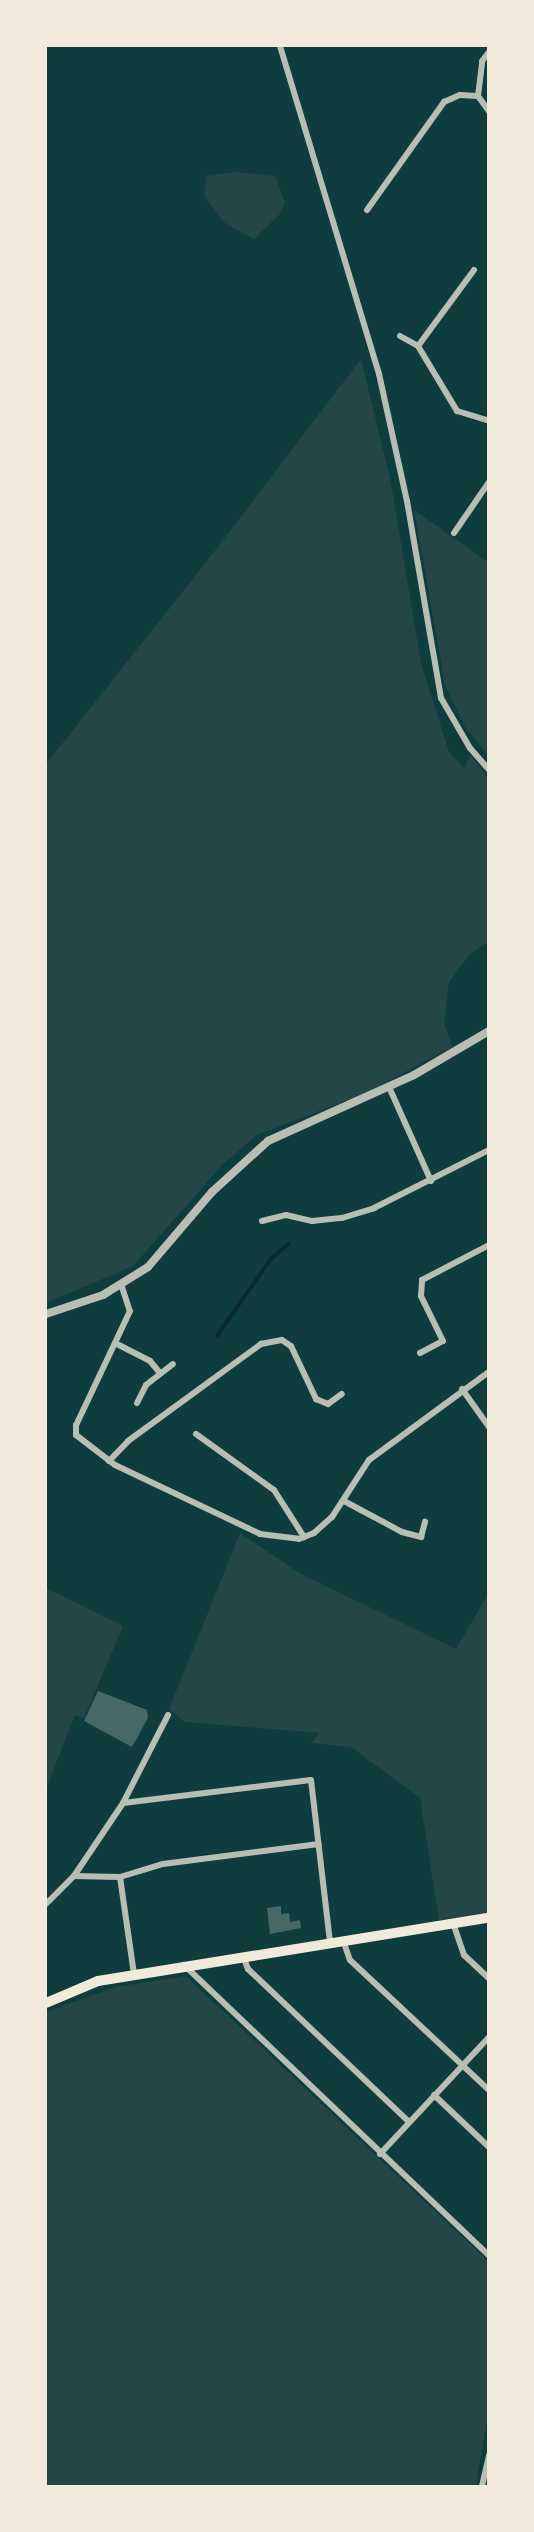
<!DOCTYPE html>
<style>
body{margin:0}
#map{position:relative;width:534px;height:2532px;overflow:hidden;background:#0f3d3e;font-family:"Varela Round",sans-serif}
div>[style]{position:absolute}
.green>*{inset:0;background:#244646}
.stream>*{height:3.5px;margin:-1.75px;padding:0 1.75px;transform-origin:1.75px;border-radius:1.75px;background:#0a2a2b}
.building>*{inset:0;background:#486865}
.minor>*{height:6px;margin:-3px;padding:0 3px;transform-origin:3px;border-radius:3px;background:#b8beb3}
.tertiary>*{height:8px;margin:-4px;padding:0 4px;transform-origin:4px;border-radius:4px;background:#b8beb3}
.primary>*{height:10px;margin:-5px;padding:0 5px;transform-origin:5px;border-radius:5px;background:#f1e9da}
span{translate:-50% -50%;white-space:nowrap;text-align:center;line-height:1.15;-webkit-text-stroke:5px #f1e9da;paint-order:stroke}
.frame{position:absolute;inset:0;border:47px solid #f1e9da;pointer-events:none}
</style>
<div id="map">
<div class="green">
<i style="clip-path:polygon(235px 172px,275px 176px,285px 203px,279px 215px,254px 239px,225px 223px,204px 196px,206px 176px)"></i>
<i style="clip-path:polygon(361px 359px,391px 483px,421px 663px,449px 752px,464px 768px,470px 755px,488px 777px,488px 942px,469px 955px,449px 982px,444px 1023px,452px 1047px,366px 1093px,257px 1135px,224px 1163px,133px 1266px,46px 1303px,46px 764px,204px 565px)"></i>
<i style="clip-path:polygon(414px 510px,488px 562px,488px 755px,465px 727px,445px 685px)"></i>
<i style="clip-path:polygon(240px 1533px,301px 1574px,456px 1649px,488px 1594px,488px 1914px,439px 1920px,420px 1798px,351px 1747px,311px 1743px,320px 1733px,185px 1722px,169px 1709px)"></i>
<i style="clip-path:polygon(46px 1588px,123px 1626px,84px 1718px,75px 1715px,46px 1789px)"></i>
<i style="clip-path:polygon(186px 1976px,488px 2261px,488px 2414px,476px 2486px,46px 2486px,46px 2012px,115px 1987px)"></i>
</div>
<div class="stream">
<i style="left:217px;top:1336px;width:94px;rotate:-55deg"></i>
<i style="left:271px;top:1259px;width:23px;rotate:-41deg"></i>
</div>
<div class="building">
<i style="clip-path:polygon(98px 1691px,147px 1710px,148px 1718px,132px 1747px,84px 1721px)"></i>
<i style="clip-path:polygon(281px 1906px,281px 1914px,289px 1913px,290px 1922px,300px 1920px,301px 1928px,270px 1934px,267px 1908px)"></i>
</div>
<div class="minor">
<i style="left:280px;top:46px;width:343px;rotate:73.2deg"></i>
<i style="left:379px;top:374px;width:130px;rotate:77.6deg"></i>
<i style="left:407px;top:501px;width:200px;rotate:80.2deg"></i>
<i style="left:441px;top:698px;width:58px;rotate:59.9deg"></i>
<i style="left:470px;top:748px;width:29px;rotate:49deg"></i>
<i style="left:478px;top:96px;width:19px;rotate:54deg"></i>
<i style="left:367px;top:210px;width:133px;rotate:-54.5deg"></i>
<i style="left:444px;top:102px;width:17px;rotate:-24deg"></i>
<i style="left:460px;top:95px;width:18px;rotate:3deg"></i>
<i style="left:478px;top:96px;width:35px;rotate:-83deg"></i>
<i style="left:482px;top:61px;width:11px;rotate:-52deg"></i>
<i style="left:474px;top:270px;width:94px;rotate:126.4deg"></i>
<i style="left:418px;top:346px;width:76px;rotate:59deg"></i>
<i style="left:457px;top:411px;width:34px;rotate:17deg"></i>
<i style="left:400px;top:336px;width:21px;rotate:29deg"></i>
<i style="left:454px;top:533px;width:62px;rotate:-55.5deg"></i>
<i style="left:389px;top:1087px;width:103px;rotate:65.9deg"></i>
<i style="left:262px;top:1221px;width:25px;rotate:-14deg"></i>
<i style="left:286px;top:1215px;width:27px;rotate:13deg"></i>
<i style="left:312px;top:1221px;width:30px;rotate:-6deg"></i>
<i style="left:342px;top:1218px;width:34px;rotate:-17deg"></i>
<i style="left:374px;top:1208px;width:129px;rotate:-26.8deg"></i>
<i style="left:121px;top:1284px;width:28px;rotate:72deg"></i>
<i style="left:130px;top:1311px;width:126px;rotate:115.3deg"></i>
<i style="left:76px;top:1425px;width:10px;rotate:90deg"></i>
<i style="left:76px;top:1435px;width:49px;rotate:37.6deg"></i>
<i style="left:115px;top:1465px;width:161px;rotate:25.4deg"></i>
<i style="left:260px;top:1534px;width:39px;rotate:7deg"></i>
<i style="left:299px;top:1539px;width:16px;rotate:-22deg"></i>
<i style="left:314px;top:1533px;width:24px;rotate:-42deg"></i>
<i style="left:332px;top:1517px;width:68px;rotate:-57deg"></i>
<i style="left:369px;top:1460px;width:149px;rotate:-36.3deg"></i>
<i style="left:115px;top:1343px;width:39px;rotate:27deg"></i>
<i style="left:150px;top:1361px;width:16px;rotate:50deg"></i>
<i style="left:420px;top:1353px;width:26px;rotate:-28deg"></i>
<i style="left:443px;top:1341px;width:50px;rotate:-116.1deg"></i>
<i style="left:421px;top:1296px;width:16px;rotate:-86deg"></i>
<i style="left:422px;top:1280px;width:76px;rotate:-27.6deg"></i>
<i style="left:462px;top:1389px;width:47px;rotate:54.6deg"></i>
<i style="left:137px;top:1403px;width:20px;rotate:-63deg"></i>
<i style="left:146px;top:1385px;width:34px;rotate:-38deg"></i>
<i style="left:196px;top:1434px;width:96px;rotate:35.7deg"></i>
<i style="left:274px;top:1490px;width:56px;rotate:57.4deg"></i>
<i style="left:109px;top:1461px;width:28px;rotate:-46deg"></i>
<i style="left:128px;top:1441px;width:165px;rotate:-36.1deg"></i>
<i style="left:261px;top:1344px;width:21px;rotate:-11deg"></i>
<i style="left:282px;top:1340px;width:11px;rotate:34deg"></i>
<i style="left:291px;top:1346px;width:59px;rotate:64.7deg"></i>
<i style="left:316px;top:1399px;width:13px;rotate:23deg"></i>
<i style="left:328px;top:1404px;width:17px;rotate:-36deg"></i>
<i style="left:344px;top:1501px;width:66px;rotate:28.1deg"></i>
<i style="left:402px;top:1532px;width:20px;rotate:15deg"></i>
<i style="left:421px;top:1537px;width:16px;rotate:-75deg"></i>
<i style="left:123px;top:1803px;width:189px;rotate:-7deg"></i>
<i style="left:311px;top:1780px;width:162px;rotate:83.3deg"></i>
<i style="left:74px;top:1876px;width:46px;rotate:1.2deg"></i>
<i style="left:120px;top:1877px;width:45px;rotate:-16.8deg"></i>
<i style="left:163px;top:1864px;width:157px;rotate:-7.3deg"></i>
<i style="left:120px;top:1877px;width:98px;rotate:81.8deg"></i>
<i style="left:46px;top:1904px;width:40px;rotate:-45deg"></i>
<i style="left:74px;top:1876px;width:88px;rotate:-56.1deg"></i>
<i style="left:123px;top:1803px;width:99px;rotate:-62.9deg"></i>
<i style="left:453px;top:1923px;width:34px;rotate:71deg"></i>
<i style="left:464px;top:1955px;width:34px;rotate:43deg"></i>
<i style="left:343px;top:1940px;width:21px;rotate:71deg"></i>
<i style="left:350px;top:1960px;width:190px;rotate:43.1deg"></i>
<i style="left:243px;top:1956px;width:14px;rotate:69deg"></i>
<i style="left:248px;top:1969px;width:222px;rotate:43.5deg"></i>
<i style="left:184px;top:1965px;width:421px;rotate:43.6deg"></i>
<i style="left:434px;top:2095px;width:76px;rotate:43.4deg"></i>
<i style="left:380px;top:2154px;width:160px;rotate:-47deg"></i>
<i style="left:482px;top:2486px;width:32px;rotate:-77deg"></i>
</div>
<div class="tertiary">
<i style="left:46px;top:1314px;width:60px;rotate:-18.4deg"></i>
<i style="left:103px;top:1295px;width:53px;rotate:-31.9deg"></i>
<i style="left:148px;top:1267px;width:99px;rotate:-49.5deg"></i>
<i style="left:212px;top:1192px;width:76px;rotate:-42.3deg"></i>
<i style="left:268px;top:1141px;width:160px;rotate:-24.3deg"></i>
<i style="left:414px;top:1075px;width:87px;rotate:-30.4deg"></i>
</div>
<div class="primary">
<i style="left:46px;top:2003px;width:56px;rotate:-22.9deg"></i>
<i style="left:98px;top:1981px;width:396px;rotate:-9.2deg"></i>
</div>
<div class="frame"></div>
</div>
